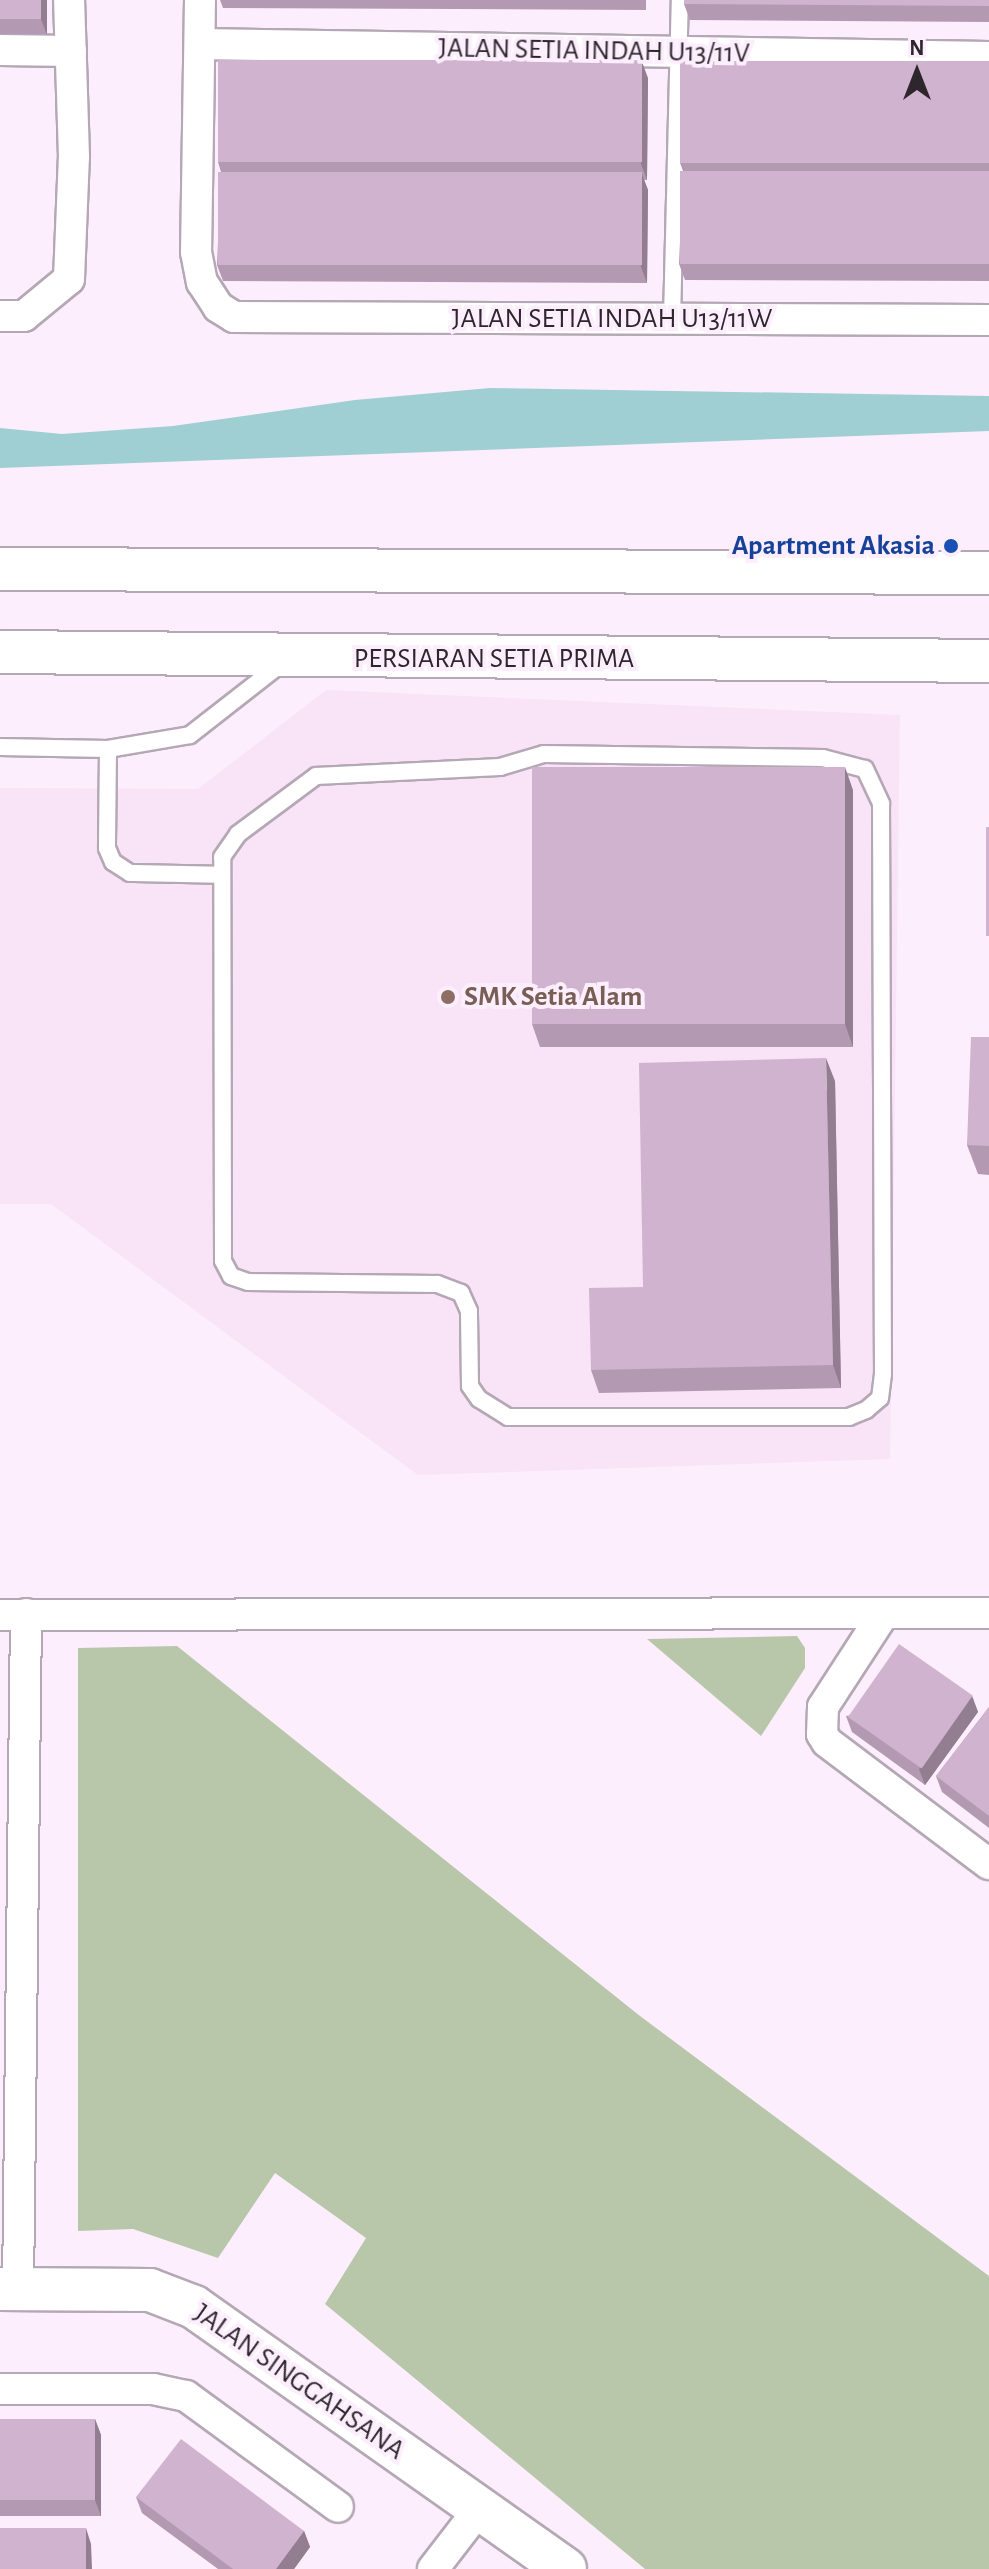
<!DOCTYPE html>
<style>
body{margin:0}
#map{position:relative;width:989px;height:2569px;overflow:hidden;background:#fceefc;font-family:"Alegreya Sans",sans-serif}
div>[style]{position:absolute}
.built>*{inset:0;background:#f8e3f7}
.green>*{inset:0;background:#b8c7aa}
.water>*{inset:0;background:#9fcfd3}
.roads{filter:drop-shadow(2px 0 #b5a8b5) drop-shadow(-2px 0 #b5a8b5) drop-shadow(0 2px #b5a8b5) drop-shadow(0 -2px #b5a8b5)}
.lane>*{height:16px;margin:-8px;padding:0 8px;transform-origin:8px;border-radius:8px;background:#fff}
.street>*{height:30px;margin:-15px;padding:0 15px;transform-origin:15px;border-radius:15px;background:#fff}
.secondary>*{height:42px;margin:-21px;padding:0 21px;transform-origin:21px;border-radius:21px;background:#fff}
.wall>*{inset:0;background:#b39ab2;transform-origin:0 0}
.shaded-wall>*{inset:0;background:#927d91}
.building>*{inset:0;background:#d0b3cf;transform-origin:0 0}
.dots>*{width:22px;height:22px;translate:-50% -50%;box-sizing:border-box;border:4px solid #fceefc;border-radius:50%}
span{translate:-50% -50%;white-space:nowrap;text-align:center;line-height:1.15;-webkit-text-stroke:8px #fceefc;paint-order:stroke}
.street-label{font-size:28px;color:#2d272d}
.transit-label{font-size:28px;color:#164399;font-weight:700}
.right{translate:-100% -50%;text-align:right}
.education-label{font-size:28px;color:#785e54;font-weight:700}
.left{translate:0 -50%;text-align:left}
.north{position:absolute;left:877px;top:32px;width:80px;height:80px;-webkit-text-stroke:6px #fceefc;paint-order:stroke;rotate:0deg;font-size:22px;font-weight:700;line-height:32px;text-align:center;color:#2d272d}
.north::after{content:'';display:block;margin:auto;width:28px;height:36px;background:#2d272d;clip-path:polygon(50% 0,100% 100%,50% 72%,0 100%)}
</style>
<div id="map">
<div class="built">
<i style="clip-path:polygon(326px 690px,900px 715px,890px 1459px,418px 1475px,51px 1204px,0 1204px,0 788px,198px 789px)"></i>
</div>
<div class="green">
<i style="clip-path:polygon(797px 1636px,805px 1648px,805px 1668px,761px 1736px,647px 1639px)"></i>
<i style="clip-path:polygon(177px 1646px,640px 2016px,989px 2276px,989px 2569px,645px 2569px,325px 2304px,366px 2238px,275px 2173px,218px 2258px,133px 2229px,78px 2231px,78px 1648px)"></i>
</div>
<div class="water">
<i style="clip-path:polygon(490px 388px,989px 396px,989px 431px,0 468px,0 428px,62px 434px,173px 426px,355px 400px)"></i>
</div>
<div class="roads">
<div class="lane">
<i style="left:672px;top:320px;width:320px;rotate:-88.6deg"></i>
<i style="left:0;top:747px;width:108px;rotate:1.1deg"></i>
<i style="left:108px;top:749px;width:83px;rotate:-9.7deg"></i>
<i style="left:190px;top:735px;width:115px;rotate:-38deg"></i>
<i style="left:108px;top:749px;width:99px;rotate:90.6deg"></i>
<i style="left:107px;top:848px;width:15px;rotate:67deg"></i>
<i style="left:113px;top:862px;width:20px;rotate:33deg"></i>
<i style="left:130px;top:873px;width:92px;rotate:1.2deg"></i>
<i style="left:544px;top:754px;width:279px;rotate:0.8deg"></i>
<i style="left:823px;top:758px;width:43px;rotate:14.7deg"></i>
<i style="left:865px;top:769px;width:38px;rotate:65deg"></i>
<i style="left:881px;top:804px;width:570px;rotate:89.8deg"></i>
<i style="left:883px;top:1374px;width:24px;rotate:97deg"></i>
<i style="left:880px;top:1398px;width:18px;rotate:139deg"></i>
<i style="left:866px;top:1410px;width:18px;rotate:158deg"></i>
<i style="left:849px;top:1417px;width:341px;rotate:180deg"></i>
<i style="left:508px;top:1417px;width:34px;rotate:-148deg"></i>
<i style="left:479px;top:1399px;width:16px;rotate:-125deg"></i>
<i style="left:470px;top:1386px;width:75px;rotate:-90.8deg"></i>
<i style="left:469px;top:1311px;width:20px;rotate:-114deg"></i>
<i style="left:461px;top:1293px;width:26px;rotate:-159deg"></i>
<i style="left:437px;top:1284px;width:189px;rotate:-179.4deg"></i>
<i style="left:248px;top:1282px;width:18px;rotate:-161deg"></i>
<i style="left:231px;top:1276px;width:17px;rotate:-118deg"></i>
<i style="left:223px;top:1261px;width:404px;rotate:-90.1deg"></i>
<i style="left:222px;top:857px;width:28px;rotate:-55deg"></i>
<i style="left:238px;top:834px;width:97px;rotate:-36.6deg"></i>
<i style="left:316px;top:776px;width:184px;rotate:-2.8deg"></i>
<i style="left:500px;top:767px;width:46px;rotate:-16.5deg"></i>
</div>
<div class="street">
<i style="left:200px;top:0;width:252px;rotate:90.9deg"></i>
<i style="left:196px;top:252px;width:31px;rotate:79deg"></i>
<i style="left:202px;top:282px;width:30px;rotate:57deg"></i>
<i style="left:218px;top:307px;width:19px;rotate:32deg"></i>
<i style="left:234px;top:317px;width:755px;rotate:0.23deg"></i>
<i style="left:200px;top:44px;width:789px;rotate:0.94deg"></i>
<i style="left:0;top:50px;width:71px;rotate:0.8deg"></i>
<i style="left:0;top:316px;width:24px"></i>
<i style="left:24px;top:316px;width:58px;rotate:-39.4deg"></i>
<i style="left:69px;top:279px;width:122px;rotate:-87.7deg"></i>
<i style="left:74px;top:157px;width:157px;rotate:-91.8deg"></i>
<i style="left:884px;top:1613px;width:112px;rotate:123deg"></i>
<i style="left:823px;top:1707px;width:27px;rotate:92deg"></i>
<i style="left:822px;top:1734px;width:9px;rotate:58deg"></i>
<i style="left:827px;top:1742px;width:203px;rotate:37deg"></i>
<i style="left:0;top:1615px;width:989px;rotate:-0.12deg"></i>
<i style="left:18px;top:2289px;width:675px;rotate:-89.32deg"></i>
<i style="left:0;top:2389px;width:153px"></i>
<i style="left:153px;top:2389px;width:34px;rotate:12deg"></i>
<i style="left:186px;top:2396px;width:188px;rotate:36.1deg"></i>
<i style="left:433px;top:2569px;width:77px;rotate:-52.4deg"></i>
</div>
<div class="secondary">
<i style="left:0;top:569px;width:989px;rotate:0.23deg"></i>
<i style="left:0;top:652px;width:989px;rotate:0.52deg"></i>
<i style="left:0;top:2289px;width:150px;rotate:0.4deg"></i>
<i style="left:150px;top:2290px;width:47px;rotate:21.1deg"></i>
<i style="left:194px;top:2307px;width:454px;rotate:35.2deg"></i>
</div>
</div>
<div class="wall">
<i style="left:0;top:0;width:47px;height:34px"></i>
<i style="clip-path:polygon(220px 0,646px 0,646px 10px,223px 8px)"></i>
<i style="clip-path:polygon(989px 0,989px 22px,690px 20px,684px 4px)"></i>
<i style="clip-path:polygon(989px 62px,989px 281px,685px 280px,679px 264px,683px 171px,680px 163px)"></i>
<i style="clip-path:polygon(648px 78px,647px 180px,644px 180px,648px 190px,647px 283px,223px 281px,217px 265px,221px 172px,218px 162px)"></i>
<i style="clip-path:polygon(853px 790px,853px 1047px,540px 1047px,532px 1024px)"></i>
<i style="clip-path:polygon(989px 1037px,989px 1175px,978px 1174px,967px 1145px)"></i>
<i style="clip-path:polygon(835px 1081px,841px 1388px,599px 1393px,591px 1370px,643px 1287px)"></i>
<i style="clip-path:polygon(972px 1696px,978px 1712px,925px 1785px,852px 1732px,846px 1716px)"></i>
<i style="clip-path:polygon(989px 1707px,989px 1828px,942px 1792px,936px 1776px)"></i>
<i style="clip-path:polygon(0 2419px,95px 2419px,101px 2435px,101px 2516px,0 2516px)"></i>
<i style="clip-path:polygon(136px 2497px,304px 2531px,310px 2547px,294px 2569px,218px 2569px,142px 2513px)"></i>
</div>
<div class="shaded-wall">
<i style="clip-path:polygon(41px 0,47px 0,47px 35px,41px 19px)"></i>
<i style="clip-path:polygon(642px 62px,648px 78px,647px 180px,641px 164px)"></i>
<i style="clip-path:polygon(642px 174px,648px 190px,647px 283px,641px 267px)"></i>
<i style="clip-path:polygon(845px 767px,853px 790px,853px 1047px,845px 1024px)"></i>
<i style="clip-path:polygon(826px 1058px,835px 1081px,841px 1388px,833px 1365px)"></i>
<i style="clip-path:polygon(972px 1696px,978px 1712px,925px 1785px,919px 1769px)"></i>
<i style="clip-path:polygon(95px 2419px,101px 2435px,101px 2516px,95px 2500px)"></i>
<i style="clip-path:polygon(86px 2528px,91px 2544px,92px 2569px,86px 2569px)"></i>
<i style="clip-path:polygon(304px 2531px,310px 2547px,294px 2569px,276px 2569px)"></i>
</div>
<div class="building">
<i style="left:0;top:0;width:41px;height:19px"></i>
<i style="clip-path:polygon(684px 0,989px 0,989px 6px,684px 4px)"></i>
<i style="left:218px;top:60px;width:424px;height:102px"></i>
<i style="left:680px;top:61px;width:309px;height:102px"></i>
<i style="left:680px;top:171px;width:309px;height:93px"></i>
<i style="left:218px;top:172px;width:424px;height:93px"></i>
<i style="left:532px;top:767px;width:313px;height:257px"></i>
<i style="left:986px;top:827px;width:3px;height:109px"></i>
<i style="clip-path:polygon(971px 1037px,989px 1037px,989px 1146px,967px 1145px)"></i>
<i style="clip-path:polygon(826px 1058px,833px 1365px,591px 1370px,589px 1288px,643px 1287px,639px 1063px)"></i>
<i style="left:899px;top:1644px;width:90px;height:89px;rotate:35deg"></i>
<i style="clip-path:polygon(989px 1707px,989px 1816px,936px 1776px)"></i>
<i style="left:0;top:2419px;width:95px;height:81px"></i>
<i style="clip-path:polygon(181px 2439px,304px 2531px,276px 2569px,233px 2569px,136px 2497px)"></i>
<i style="left:86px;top:2528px;width:41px;height:86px;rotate:90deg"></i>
</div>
<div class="dots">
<i style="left:951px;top:546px;background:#1a4fb4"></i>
<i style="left:448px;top:997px;background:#8d6e63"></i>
</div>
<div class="street-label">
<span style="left:594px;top:51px;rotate:1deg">JALAN SETIA INDAH U13/11V</span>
<span style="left:612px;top:319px">JALAN SETIA INDAH U13/11W</span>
<span style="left:494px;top:659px">PERSIARAN SETIA PRIMA</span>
<span style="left:299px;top:2382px;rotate:35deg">JALAN SINGGAHSANA</span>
</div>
<div class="transit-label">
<span class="right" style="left:935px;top:546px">Apartment Akasia</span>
</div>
<div class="education-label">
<span class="left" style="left:464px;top:997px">SMK Setia Alam</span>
</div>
<div class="north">N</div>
</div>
